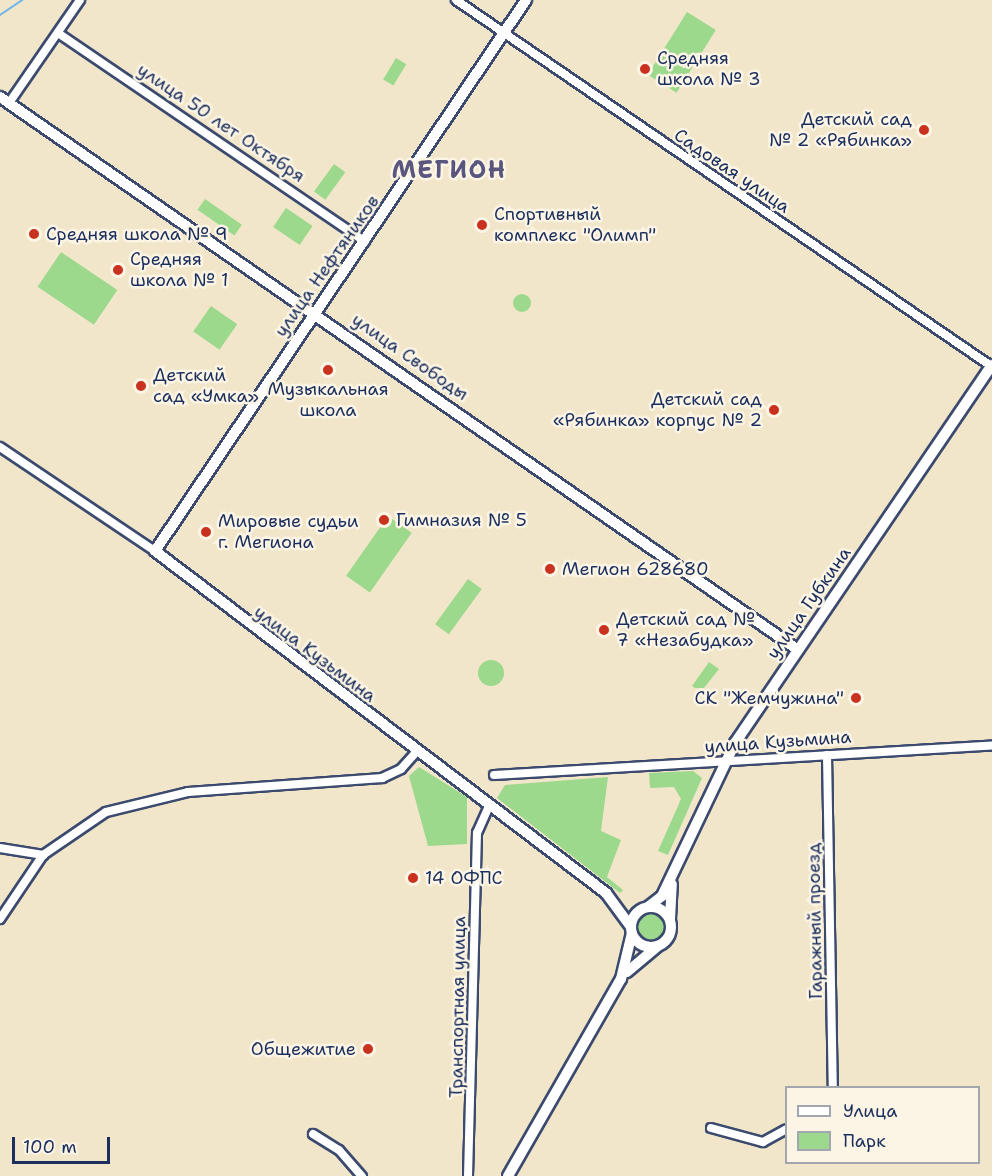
<!DOCTYPE html>
<meta charset="utf-8">
<style>
body{margin:0}
#map{position:relative;width:992px;height:1176px;overflow:hidden;background:#f2e6ca;font-family:"Shantell Sans",sans-serif}
div>[style]{position:absolute}
.green>*{inset:0;background:#9cd98d;transform-origin:0 0}
.round{border-radius:50%}
.stream>*{height:2px;margin:-1px;padding:0 1px;transform-origin:1px;border-radius:1px;background:#70b7e7}
.roads{filter:drop-shadow(2px 0 #3b4a6e) drop-shadow(-2px 0 #3b4a6e) drop-shadow(0 2px #3b4a6e) drop-shadow(0 -2px #3b4a6e)}
.minor>*{height:8px;margin:-4px;padding:0 4px;transform-origin:4px;border-radius:4px;background:#fff}
.major>*{height:10px;margin:-5px;padding:0 5px;transform-origin:5px;border-radius:5px;background:#fff}
.major>.ring{margin:-5px;padding:0;box-sizing:content-box;background:none;border:10px solid #fff;border-radius:50%}
.dots>*{width:16px;height:16px;translate:-50% -50%;box-sizing:border-box;border:3px solid #fcf5e5;border-radius:50%}
span{translate:-50% -50%;white-space:nowrap;text-align:center;line-height:1.15;-webkit-text-stroke:5px #fcf5e5;paint-order:stroke}
.poi-label{font-size:18px;color:#1b2f5e}
.left{translate:0 -50%;text-align:left}
.right{translate:-100% -50%;text-align:right}
.street-label{font-size:18px;color:#1b2f5e}
.district-label{font-size:24px;color:#5a567e;font-weight:700;letter-spacing:1.5px}
.legend{position:absolute;left:785px;top:1086px;width:195px;height:78px;box-sizing:border-box;background:#fcf5e5;border:2px solid #a2a6af;margin:0;padding:8px 10px;list-style:none;font-size:18px;color:#1b2f5e}
.legend li{display:flex;align-items:center;gap:12px;height:30px}
.legend b{width:30px;border:2px solid #a2a6af}
.scale{position:absolute;left:12px;top:1137px;width:98px;height:27px;box-sizing:border-box;border:3px solid #1b2f5e;border-top:0;padding-left:8px;font-size:18px;line-height:21px;white-space:nowrap;color:#1b2f5e;-webkit-text-stroke:4px #fcf5e5;paint-order:stroke}
</style>
<div id="map">
<div class="green">
<i style="left:687px;top:12px;width:34px;height:74px;rotate:32deg"></i>
<i style="left:396px;top:58px;width:12px;height:25px;rotate:31deg"></i>
<i style="left:334px;top:164px;width:14px;height:34px;rotate:36deg"></i>
<i style="left:205px;top:199px;width:45px;height:13px;rotate:35deg"></i>
<i style="left:286px;top:208px;width:32px;height:23px;rotate:34deg"></i>
<i style="left:61px;top:252px;width:68px;height:42px;rotate:34deg"></i>
<i class="round" style="left:513px;top:294px;width:18px;height:18px"></i>
<i style="left:211px;top:306px;width:32px;height:31px;rotate:35deg"></i>
<i style="left:388px;top:516px;width:29px;height:73px;rotate:35deg"></i>
<i style="left:468px;top:579px;width:17px;height:56px;rotate:36deg"></i>
<i class="round" style="left:478px;top:660px;width:26px;height:26px"></i>
<i style="clip-path:polygon(709px 662px,719px 669px,704px 688px,695px 688px,692px 686px)"></i>
<i style="clip-path:polygon(419px 767px,467px 797px,467px 844px,428px 846px,409px 776px)"></i>
<i style="clip-path:polygon(693px 771px,702px 778px,668px 855px,658px 851px,681px 799px,674px 787px,650px 788px,649px 773px)"></i>
<i style="clip-path:polygon(608px 777px,601px 831px,621px 840px,607px 877px,623px 890px,620px 893px,497px 798px,505px 785px)"></i>
<i class="round" style="left:637px;top:913px;width:28px;height:28px"></i>
</div>
<div class="stream">
<i style="left:0;top:15px;width:27px;rotate:-34deg"></i>
</div>
<div class="roads">
<div class="minor">
<i style="left:456px;top:0;width:648px;rotate:34.38deg"></i>
<i style="left:58px;top:33px;width:371px;rotate:34.2deg"></i>
<i style="left:9px;top:103px;width:125px;rotate:-55.4deg"></i>
<i style="left:0;top:447px;width:187px;rotate:33.9deg"></i>
<i style="left:827px;top:755px;width:333px;rotate:89deg"></i>
<i style="left:494px;top:775px;width:499px;rotate:-3.4deg"></i>
<i style="left:0;top:848px;width:44px;rotate:9.2deg"></i>
<i style="left:0;top:919px;width:77px;rotate:-56.1deg"></i>
<i style="left:43px;top:855px;width:76px;rotate:-34.3deg"></i>
<i style="left:106px;top:812px;width:84px;rotate:-13.7deg"></i>
<i style="left:188px;top:792px;width:195px;rotate:-4.1deg"></i>
<i style="left:382px;top:778px;width:21px;rotate:-25deg"></i>
<i style="left:401px;top:769px;width:24px;rotate:-48deg"></i>
<i style="left:711px;top:1128px;width:54px;rotate:15.1deg"></i>
<i style="left:763px;top:1142px;width:26px;rotate:-29deg"></i>
<i style="left:313px;top:1134px;width:31px;rotate:32deg"></i>
<i style="left:339px;top:1150px;width:35px;rotate:49deg"></i>
<i style="left:468px;top:1176px;width:343px;rotate:-88.5deg"></i>
<i style="left:477px;top:833px;width:30px;rotate:-66deg"></i>
</div>
<div class="major">
<i style="left:526px;top:0;width:664px;rotate:123.95deg"></i>
<i style="left:155px;top:551px;width:566px;rotate:37.17deg"></i>
<i style="left:606px;top:893px;width:42px;rotate:53.7deg"></i>
<i style="left:0;top:97px;width:969px;rotate:34.71deg"></i>
<i class="ring" style="left:631px;top:907px;width:30px;height:30px"></i>
<i style="left:648px;top:907px;width:18px;rotate:-38deg"></i>
<i style="left:662px;top:896px;width:170px;rotate:-64.5deg"></i>
<i style="left:735px;top:743px;width:457px;rotate:-55.8deg"></i>
<i style="left:670px;top:919px;width:35px;rotate:-87deg"></i>
<i style="left:627px;top:972px;width:39px;rotate:-40deg"></i>
<i style="left:508px;top:1176px;width:227px;rotate:-60.2deg"></i>
<i style="left:621px;top:979px;width:47px;rotate:-76.6deg"></i>
</div>
</div>
<div class="dots">
<i style="left:645px;top:69px;background:#c8321e"></i>
<i style="left:924px;top:130px;background:#c8321e"></i>
<i style="left:482px;top:225px;background:#c8321e"></i>
<i style="left:34px;top:234px;background:#c8321e"></i>
<i style="left:118px;top:270px;background:#c8321e"></i>
<i style="left:328px;top:370px;background:#c8321e"></i>
<i style="left:141px;top:386px;background:#c8321e"></i>
<i style="left:774px;top:410px;background:#c8321e"></i>
<i style="left:384px;top:520px;background:#c8321e"></i>
<i style="left:206px;top:532px;background:#c8321e"></i>
<i style="left:550px;top:569px;background:#c8321e"></i>
<i style="left:604px;top:630px;background:#c8321e"></i>
<i style="left:856px;top:698px;background:#c8321e"></i>
<i style="left:413px;top:878px;background:#c8321e"></i>
<i style="left:368px;top:1049px;background:#c8321e"></i>
</div>
<div class="poi-label">
<span class="left" style="left:657px;top:69px">Средняя<br>школа № 3</span>
<span class="right" style="left:912px;top:130px">Детский сад<br>№ 2 «Рябинка»</span>
<span class="left" style="left:494px;top:225px">Спортивный<br>комплекс "Олимп"</span>
<span class="left" style="left:46px;top:234px">Средняя школа № 9</span>
<span class="left" style="left:130px;top:270px">Средняя<br>школа № 1</span>
<span class="left" style="left:153px;top:386px">Детский<br>сад «Умка»</span>
<span style="left:328px;top:400px">Музыкальная<br>школа</span>
<span class="right" style="left:762px;top:410px">Детский сад<br>«Рябинка» корпус № 2</span>
<span class="left" style="left:396px;top:520px">Гимназия № 5</span>
<span class="left" style="left:218px;top:532px">Мировые судьи<br>г. Мегиона</span>
<span class="left" style="left:562px;top:569px">Мегион 628680</span>
<span class="left" style="left:616px;top:630px">Детский сад №<br>7 «Незабудка»</span>
<span class="right" style="left:844px;top:698px">СК "Жемчужина"</span>
<span class="left" style="left:425px;top:878px">14 ОФПС</span>
<span class="right" style="left:356px;top:1049px">Общежитие</span>
</div>
<div class="street-label">
<span style="left:221px;top:123px;rotate:34deg">улица 50 лет Октября</span>
<span style="left:732px;top:171px;rotate:34deg">Садовая улица</span>
<span style="left:327px;top:266px;rotate:-55deg">улица Нефтяников</span>
<span style="left:410px;top:357px;rotate:35deg">улица Свободы</span>
<span style="left:809px;top:603px;rotate:-55deg">улица Губкина</span>
<span style="left:315px;top:654px;rotate:37deg">улица Кузьмина</span>
<span style="left:778px;top:742px;rotate:-4deg">улица Кузьмина</span>
<span style="left:815px;top:921px;rotate:-91deg">Гаражный проезд</span>
<span style="left:458px;top:1007px;rotate:-89deg">Транспортная улица</span>
</div>
<div class="district-label">
<span style="left:449px;top:171px">МЕГИОН</span>
</div>
<ul class="legend">
<li><b style="height:8px;background:#fff"></b>Улица</li>
<li><b style="height:16px;background:#9cd98d"></b>Парк</li>
</ul>
<div class="scale">100 m</div>
</div>
